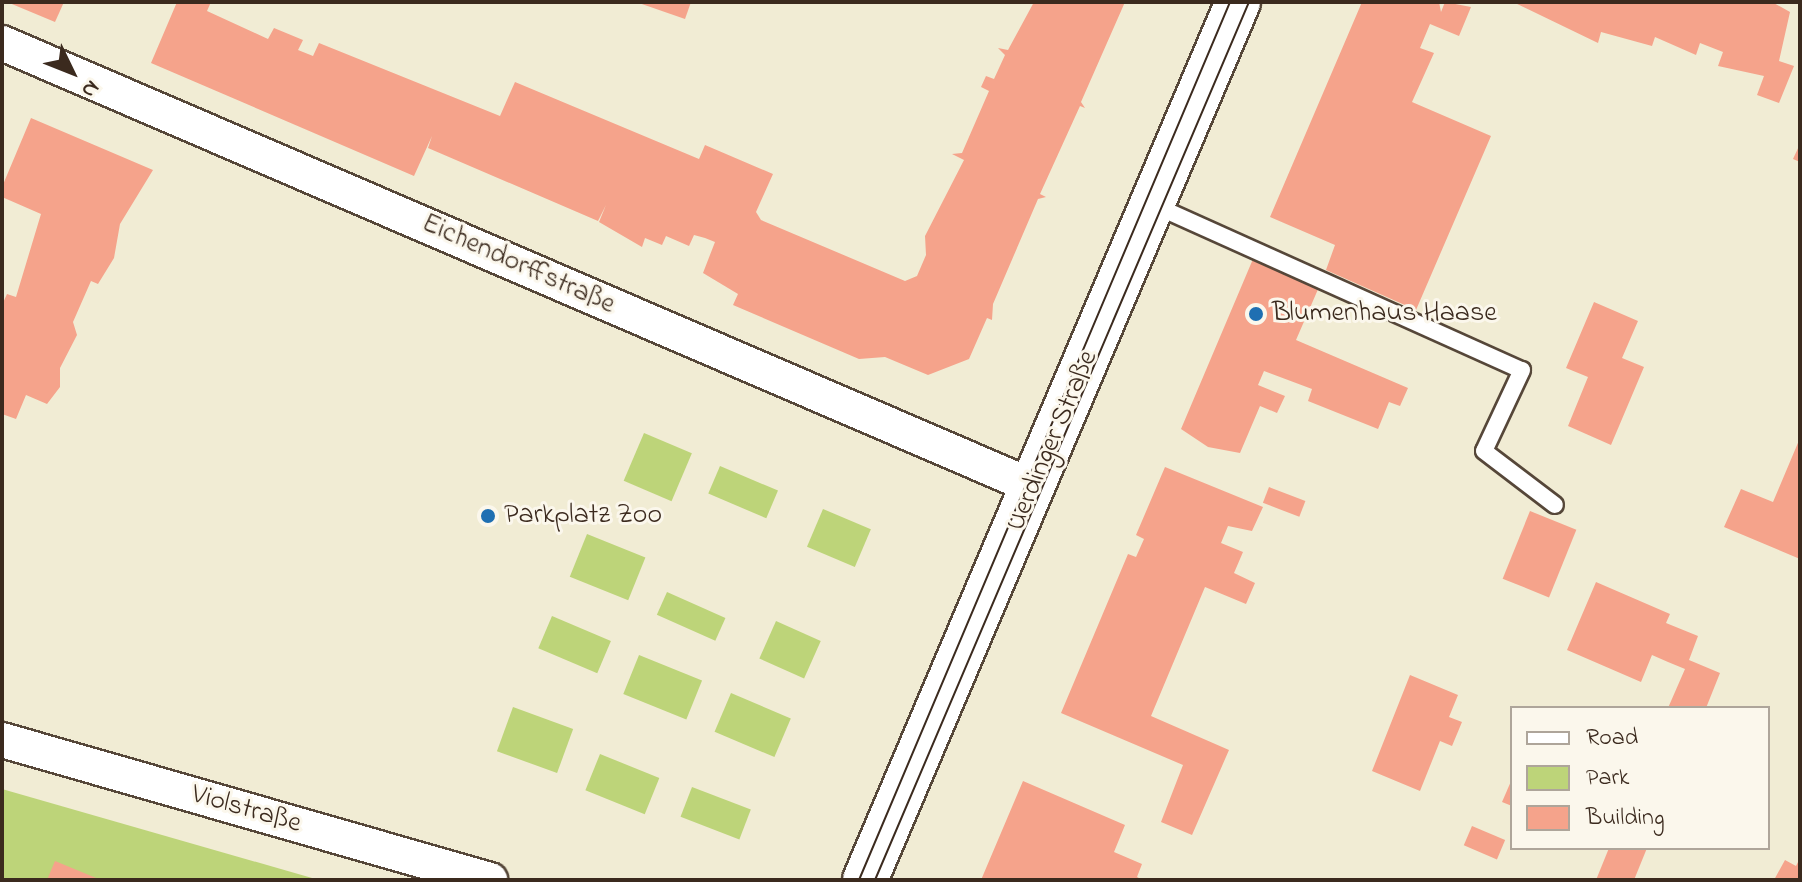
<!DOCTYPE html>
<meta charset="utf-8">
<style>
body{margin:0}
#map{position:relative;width:1802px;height:882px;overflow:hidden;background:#f1ecd4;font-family:"Indie Flower",sans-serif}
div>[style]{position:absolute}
.green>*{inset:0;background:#bdd479;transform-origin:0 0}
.building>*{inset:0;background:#f5a38b;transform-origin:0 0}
.roads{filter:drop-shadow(2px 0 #564739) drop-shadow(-2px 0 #564739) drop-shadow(0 2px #564739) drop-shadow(0 -2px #564739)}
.service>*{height:16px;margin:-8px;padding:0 8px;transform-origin:8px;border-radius:8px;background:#fff}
.minor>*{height:34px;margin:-17px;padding:0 17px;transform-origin:17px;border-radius:17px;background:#fff}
.secondary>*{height:44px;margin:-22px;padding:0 22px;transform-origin:22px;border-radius:22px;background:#fff}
.tram>*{height:2px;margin:-1px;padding:0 1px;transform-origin:1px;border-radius:1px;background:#3b2a1e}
.dots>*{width:22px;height:22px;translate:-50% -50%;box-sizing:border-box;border:4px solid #fbf7ec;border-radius:50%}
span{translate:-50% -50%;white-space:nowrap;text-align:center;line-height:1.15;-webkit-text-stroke:6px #fbf7ec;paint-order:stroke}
.street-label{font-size:28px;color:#3b2a1e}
.poi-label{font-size:28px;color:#3b2a1e}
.left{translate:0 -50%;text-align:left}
.frame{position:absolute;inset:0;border:4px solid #3b2a1e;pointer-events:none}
.legend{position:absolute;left:1510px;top:706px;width:260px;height:144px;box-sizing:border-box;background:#fbf7ec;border:2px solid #aea59a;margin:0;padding:10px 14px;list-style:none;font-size:24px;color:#3b2a1e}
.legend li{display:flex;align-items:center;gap:16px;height:40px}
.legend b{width:40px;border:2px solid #aea59a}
.north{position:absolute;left:32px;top:32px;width:80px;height:80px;-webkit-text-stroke:6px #fbf7ec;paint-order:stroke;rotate:133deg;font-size:22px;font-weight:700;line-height:32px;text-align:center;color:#3b2a1e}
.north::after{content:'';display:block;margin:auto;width:28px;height:36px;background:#3b2a1e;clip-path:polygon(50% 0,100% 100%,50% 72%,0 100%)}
</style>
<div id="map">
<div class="green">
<i style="left:644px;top:433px;width:52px;height:52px;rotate:23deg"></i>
<i style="left:720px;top:466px;width:63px;height:30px;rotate:23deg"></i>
<i style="left:823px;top:509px;width:52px;height:41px;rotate:23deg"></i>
<i style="left:587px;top:534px;width:63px;height:46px;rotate:22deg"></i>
<i style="left:667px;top:592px;width:64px;height:25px;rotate:24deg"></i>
<i style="left:552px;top:616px;width:64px;height:35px;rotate:23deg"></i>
<i style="left:776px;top:621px;width:49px;height:41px;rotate:24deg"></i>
<i style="left:639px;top:655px;width:68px;height:42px;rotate:22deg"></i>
<i style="left:731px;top:693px;width:65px;height:42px;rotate:23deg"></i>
<i style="left:513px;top:707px;width:64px;height:47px;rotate:20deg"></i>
<i style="left:600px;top:754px;width:64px;height:39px;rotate:22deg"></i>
<i style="left:692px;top:787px;width:63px;height:32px;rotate:21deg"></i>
<i style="clip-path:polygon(2px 789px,319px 880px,2px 880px)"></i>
</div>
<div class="building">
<i style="clip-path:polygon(7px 2px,64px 2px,55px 22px)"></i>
<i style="clip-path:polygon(177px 2px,211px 2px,207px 11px,268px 39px,274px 28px,303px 40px,298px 50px,313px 56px,319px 43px,500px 116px,515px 82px,699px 159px,705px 145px,773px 174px,756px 212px,761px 220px,905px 281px,917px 276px,926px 255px,925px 236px,964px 160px,952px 154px,962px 153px,989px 91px,981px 87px,986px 76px,994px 79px,1005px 55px,998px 48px,1008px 50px,1034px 2px,1125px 2px,1081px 102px,1085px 108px,1080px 106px,1040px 194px,1046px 197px,1038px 199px,993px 304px,992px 320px,987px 318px,969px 359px,928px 375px,885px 357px,859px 359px,733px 305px,738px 294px,703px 273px,715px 242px,705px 238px,694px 235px,689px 246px,666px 236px,662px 245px,645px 238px,642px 247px,599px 222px,606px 205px,598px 221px,428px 148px,432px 136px,414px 176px,151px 63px)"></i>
<i style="clip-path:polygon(636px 2px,691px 2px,685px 19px)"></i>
<i style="clip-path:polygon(1362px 2px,1439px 2px,1441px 12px,1445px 2px,1471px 7px,1459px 36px,1430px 24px,1420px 48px,1434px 53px,1412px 102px,1491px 136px,1416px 310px,1326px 270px,1335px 245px,1270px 217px)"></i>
<i style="clip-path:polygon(1513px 2px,1772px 2px,1790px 12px,1779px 61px,1794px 66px,1779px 103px,1757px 95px,1764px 76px,1718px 66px,1723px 52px,1700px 43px,1696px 55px,1655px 37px,1652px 46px,1601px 32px,1598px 43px)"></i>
<i style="clip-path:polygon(31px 118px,153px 170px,120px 224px,114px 258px,98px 284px,91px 281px,73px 322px,77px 335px,60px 368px,60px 387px,47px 404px,26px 395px,16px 419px,2px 414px,2px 305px,7px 294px,16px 297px,41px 214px,2px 197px,2px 187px)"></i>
<i style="clip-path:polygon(1800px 144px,1800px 162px,1793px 159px)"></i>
<i style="clip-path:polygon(1253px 259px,1319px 287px,1296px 340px,1408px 388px,1400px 406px,1389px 402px,1378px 429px,1308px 401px,1312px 389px,1264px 371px,1258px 385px,1285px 396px,1277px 413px,1260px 406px,1240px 453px,1208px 447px,1181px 429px)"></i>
<i style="clip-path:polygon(1594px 302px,1638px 321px,1622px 358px,1644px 367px,1611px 445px,1568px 426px,1588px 377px,1566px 368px)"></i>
<i style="clip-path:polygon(1800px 438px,1800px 559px,1724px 527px,1741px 489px,1773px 502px)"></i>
<i style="clip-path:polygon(1165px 467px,1263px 507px,1252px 531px,1228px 526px,1221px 543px,1243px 552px,1234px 573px,1255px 583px,1246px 604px,1205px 587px,1151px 716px,1229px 750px,1192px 835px,1161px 822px,1183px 765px,1061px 713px,1128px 554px,1136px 557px,1144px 539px,1136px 535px)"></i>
<i style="left:1269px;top:487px;width:39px;height:17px;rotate:21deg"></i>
<i style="left:1530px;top:511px;width:50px;height:73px;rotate:22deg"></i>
<i style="clip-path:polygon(1596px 582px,1670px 614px,1666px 623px,1698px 636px,1689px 660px,1720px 673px,1706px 708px,1668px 708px,1685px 669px,1668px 662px,1652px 655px,1641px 682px,1567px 650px)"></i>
<i style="clip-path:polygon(1410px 675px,1458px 695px,1449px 717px,1462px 722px,1452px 746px,1440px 741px,1420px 791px,1372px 771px)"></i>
<i style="clip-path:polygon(1512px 779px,1512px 806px,1502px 802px)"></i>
<i style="clip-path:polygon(1023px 781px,1125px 825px,1114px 852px,1142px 864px,1137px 877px,1143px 880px,981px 880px)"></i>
<i style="left:1472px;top:826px;width:36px;height:21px;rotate:23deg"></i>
<i style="clip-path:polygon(1609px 848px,1647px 848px,1634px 880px,1596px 880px)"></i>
<i style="clip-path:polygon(1800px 858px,1800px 880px,1774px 880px,1785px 860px,1796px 866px)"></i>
<i style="clip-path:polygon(55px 861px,101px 880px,47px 880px)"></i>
</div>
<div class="roads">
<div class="service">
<i style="left:1154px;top:205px;width:403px;rotate:24.2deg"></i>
<i style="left:1522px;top:370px;width:89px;rotate:115.1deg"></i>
<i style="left:1484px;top:451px;width:89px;rotate:37.3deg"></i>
</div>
<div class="minor">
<i style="left:2px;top:43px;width:1123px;rotate:23.28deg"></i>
<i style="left:2px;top:740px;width:508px;rotate:16.01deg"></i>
</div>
<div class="secondary">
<i style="left:865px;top:880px;width:954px;rotate:-66.98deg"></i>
</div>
</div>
<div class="tram">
<i style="left:859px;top:880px;width:953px;rotate:-67.09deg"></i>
<i style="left:875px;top:880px;width:954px;rotate:-66.93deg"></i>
</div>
<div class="dots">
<i style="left:1256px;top:314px;background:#1f6fb2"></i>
<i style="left:488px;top:516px;background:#1f6fb2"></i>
</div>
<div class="street-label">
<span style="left:518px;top:265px;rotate:24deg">Eichendorffstraße</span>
<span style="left:1053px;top:441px;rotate:-67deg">Uerdinger Straße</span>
<span style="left:246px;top:810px;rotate:16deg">Violstraße</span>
</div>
<div class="poi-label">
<span class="left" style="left:1272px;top:314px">Blumenhaus Haase</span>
<span class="left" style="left:504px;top:516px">Parkplatz Zoo</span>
</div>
<div class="frame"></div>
<ul class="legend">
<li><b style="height:10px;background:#fff"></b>Road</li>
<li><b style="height:22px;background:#bdd479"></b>Park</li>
<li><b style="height:22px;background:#f5a38b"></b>Building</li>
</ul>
<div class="north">N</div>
</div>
